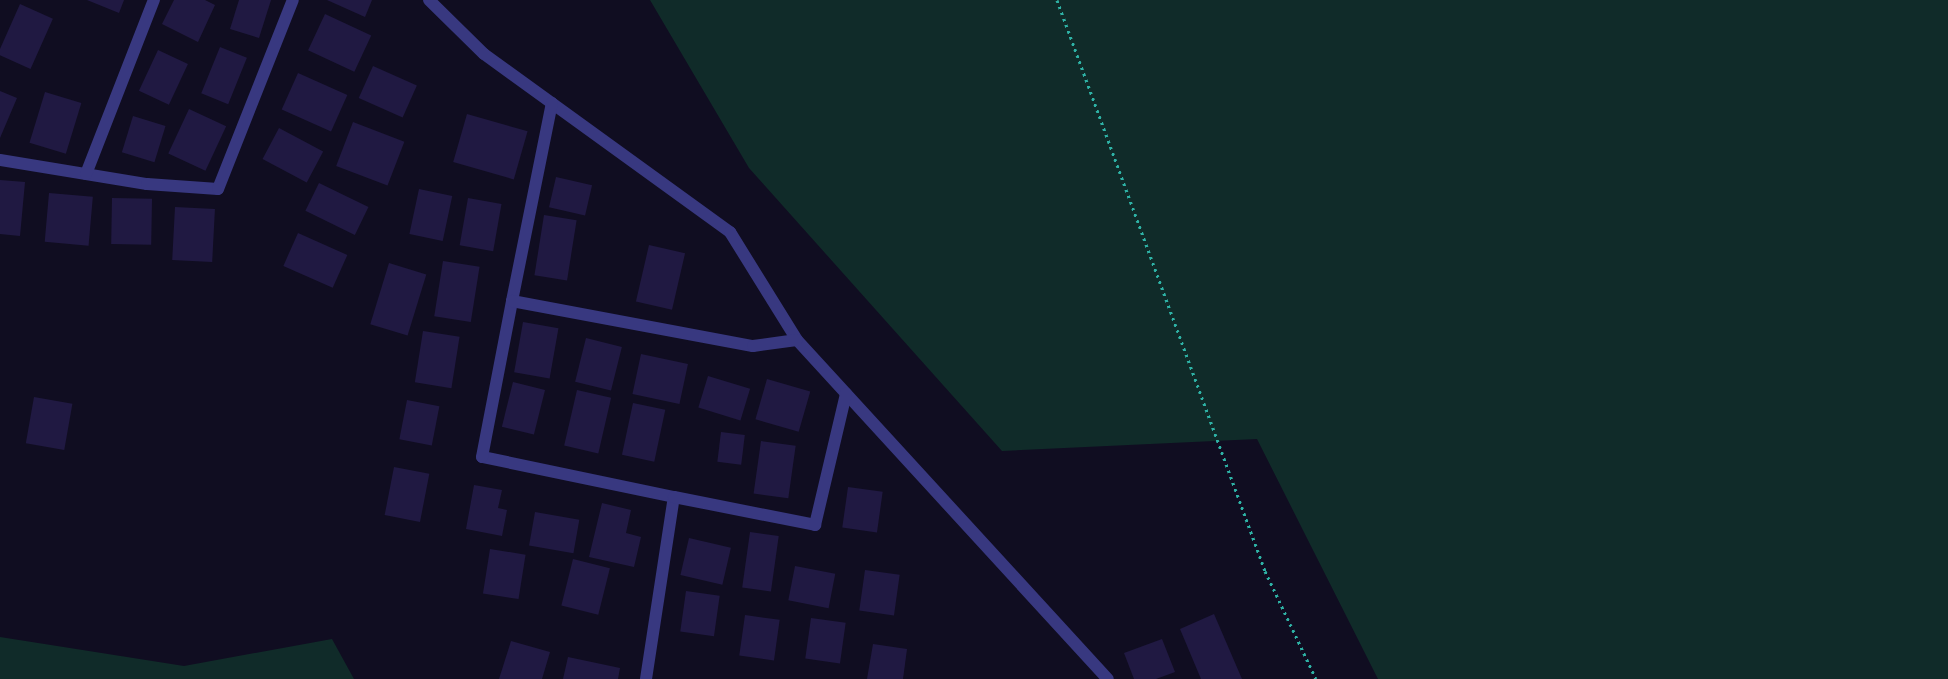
<!DOCTYPE html>
<style>
body{margin:0}
#map{position:relative;width:1948px;height:679px;overflow:hidden;background:#100d21;font-family:Rubik,sans-serif}
div>[style]{position:absolute}
.green>*{inset:0;background:#102b29}
.building>*{inset:0;background:#201942;transform-origin:0 0}
.path>*{height:3px;margin-top:-1.5px;transform-origin:0;background:repeating-linear-gradient(90deg,#2eb2a5 0 2.5px,transparent 0 6.5px)}
.minor>*{height:12px;margin:-6px;padding:0 6px;transform-origin:6px;border-radius:6px;background:#383880}
span{translate:-50% -50%;white-space:nowrap;text-align:center;line-height:1.15;-webkit-text-stroke:4px #100d21;paint-order:stroke}
</style>
<div id="map">
<div class="green">
<i style="clip-path:polygon(650px 0,1948px 0,1948px 679px,1378px 679px,1257px 439px,1002px 451px,749px 168px)"></i>
<i style="clip-path:polygon(0 637px,184px 666px,332px 639px,354px 679px,0 679px)"></i>
</div>
<div class="building">
<i style="clip-path:polygon(87px 0,124px 0,119px 13px)"></i>
<i style="clip-path:polygon(174px 0,205px 0,215px 5px,198px 42px,162px 24px)"></i>
<i style="clip-path:polygon(239px 0,271px 0,259px 38px,230px 29px)"></i>
<i style="clip-path:polygon(327px 0,372px 0,365px 17px)"></i>
<i style="left:20px;top:4px;width:36px;height:55px;rotate:24deg"></i>
<i style="left:325px;top:14px;width:51px;height:40px;rotate:25deg"></i>
<i style="left:220px;top:47px;width:29px;height:50px;rotate:22deg"></i>
<i style="left:158px;top:50px;width:33px;height:45px;rotate:25deg"></i>
<i style="left:373px;top:66px;width:48px;height:35px;rotate:24deg"></i>
<i style="left:298px;top:73px;width:54px;height:40px;rotate:24deg"></i>
<i style="clip-path:polygon(0 91px,17px 98px,0 138px)"></i>
<i style="left:45px;top:92px;width:38px;height:53px;rotate:17deg"></i>
<i style="left:189px;top:109px;width:41px;height:49px;rotate:25deg"></i>
<i style="left:467px;top:114px;width:63px;height:50px;rotate:16deg"></i>
<i style="left:133px;top:116px;width:34px;height:38px;rotate:17deg"></i>
<i style="left:353px;top:122px;width:55px;height:47px;rotate:21deg"></i>
<i style="left:279px;top:128px;width:50px;height:35px;rotate:28deg"></i>
<i style="left:556px;top:177px;width:37px;height:31px;rotate:13deg"></i>
<i style="clip-path:polygon(0 180px,25px 182px,20px 236px,0 234px)"></i>
<i style="left:319px;top:183px;width:55px;height:31px;rotate:26deg"></i>
<i style="left:419px;top:189px;width:34px;height:46px;rotate:12deg"></i>
<i style="left:49px;top:193px;width:44px;height:49px;rotate:5deg"></i>
<i style="left:112px;top:198px;width:40px;height:46px;rotate:1deg"></i>
<i style="left:468px;top:198px;width:34px;height:48px;rotate:10deg"></i>
<i style="left:175px;top:207px;width:40px;height:53px;rotate:3deg"></i>
<i style="left:544px;top:215px;width:33px;height:61px;rotate:9deg"></i>
<i style="left:298px;top:233px;width:54px;height:36px;rotate:24deg"></i>
<i style="left:649px;top:245px;width:37px;height:58px;rotate:13deg"></i>
<i style="left:443px;top:261px;width:37px;height:56px;rotate:9deg"></i>
<i style="left:389px;top:263px;width:39px;height:64px;rotate:17deg"></i>
<i style="left:523px;top:322px;width:36px;height:51px;rotate:10deg"></i>
<i style="left:423px;top:331px;width:37px;height:52px;rotate:9deg"></i>
<i style="left:586px;top:338px;width:37px;height:45px;rotate:14deg"></i>
<i style="left:641px;top:354px;width:48px;height:41px;rotate:12deg"></i>
<i style="left:708px;top:376px;width:44px;height:33px;rotate:17deg"></i>
<i style="left:767px;top:379px;width:45px;height:42px;rotate:16deg"></i>
<i style="left:513px;top:382px;width:33px;height:46px;rotate:14deg"></i>
<i style="left:577px;top:390px;width:35px;height:57px;rotate:13deg"></i>
<i style="left:34px;top:397px;width:39px;height:47px;rotate:10deg"></i>
<i style="left:407px;top:400px;width:33px;height:40px;rotate:11deg"></i>
<i style="left:633px;top:403px;width:33px;height:53px;rotate:12deg"></i>
<i style="left:721px;top:432px;width:24px;height:30px;rotate:7deg"></i>
<i style="left:761px;top:441px;width:35px;height:53px;rotate:8deg"></i>
<i style="left:394px;top:467px;width:36px;height:49px;rotate:11deg"></i>
<i style="clip-path:polygon(474px 485px,502px 490px,498px 508px,507px 510px,502px 536px,466px 529px)"></i>
<i style="left:848px;top:487px;width:35px;height:41px;rotate:8deg"></i>
<i style="clip-path:polygon(602px 503px,631px 510px,626px 533px,641px 537px,634px 567px,589px 557px)"></i>
<i style="left:535px;top:512px;width:45px;height:34px;rotate:10deg"></i>
<i style="left:750px;top:532px;width:29px;height:56px;rotate:8deg"></i>
<i style="left:689px;top:538px;width:43px;height:38px;rotate:13deg"></i>
<i style="left:490px;top:549px;width:36px;height:45px;rotate:9deg"></i>
<i style="left:573px;top:559px;width:38px;height:48px;rotate:14deg"></i>
<i style="left:795px;top:566px;width:41px;height:35px;rotate:11deg"></i>
<i style="left:865px;top:570px;width:35px;height:41px;rotate:8deg"></i>
<i style="left:686px;top:591px;width:34px;height:41px;rotate:8deg"></i>
<i style="clip-path:polygon(1214px 614px,1242px 679px,1201px 679px,1180px 629px)"></i>
<i style="left:745px;top:615px;width:35px;height:41px;rotate:8deg"></i>
<i style="left:811px;top:618px;width:35px;height:41px;rotate:8deg"></i>
<i style="clip-path:polygon(1162px 639px,1175px 672px,1156px 679px,1134px 679px,1124px 653px)"></i>
<i style="clip-path:polygon(511px 641px,550px 652px,542px 679px,499px 679px)"></i>
<i style="clip-path:polygon(873px 644px,907px 649px,903px 679px,867px 679px)"></i>
<i style="clip-path:polygon(568px 657px,620px 668px,618px 679px,563px 679px)"></i>
</div>
<div class="path">
<i style="left:1057px;top:0;width:608px;rotate:69.98deg"></i>
<i style="left:1265px;top:571px;width:119px;rotate:64.7deg"></i>
</div>
<div class="minor">
<i style="left:429px;top:0;width:77px;rotate:44.5deg"></i>
<i style="left:484px;top:54px;width:304px;rotate:35.9deg"></i>
<i style="left:730px;top:232px;width:127px;rotate:58.2deg"></i>
<i style="left:797px;top:340px;width:460px;rotate:47.5deg"></i>
<i style="left:0;top:160px;width:149px;rotate:9.3deg"></i>
<i style="left:147px;top:184px;width:71px;rotate:4deg"></i>
<i style="left:218px;top:189px;width:203px;rotate:-68.4deg"></i>
<i style="left:86px;top:174px;width:187px;rotate:-68.7deg"></i>
<i style="left:512px;top:301px;width:202px;rotate:-78.6deg"></i>
<i style="left:674px;top:497px;width:196px;rotate:-168.2deg"></i>
<i style="left:482px;top:457px;width:159px;rotate:-79.1deg"></i>
<i style="left:512px;top:301px;width:245px;rotate:10.6deg"></i>
<i style="left:753px;top:346px;width:44px;rotate:-7.8deg"></i>
<i style="left:646px;top:679px;width:184px;rotate:-81.3deg"></i>
<i style="left:674px;top:497px;width:144px;rotate:11.2deg"></i>
<i style="left:815px;top:525px;width:135px;rotate:-76.7deg"></i>
</div>
</div>
